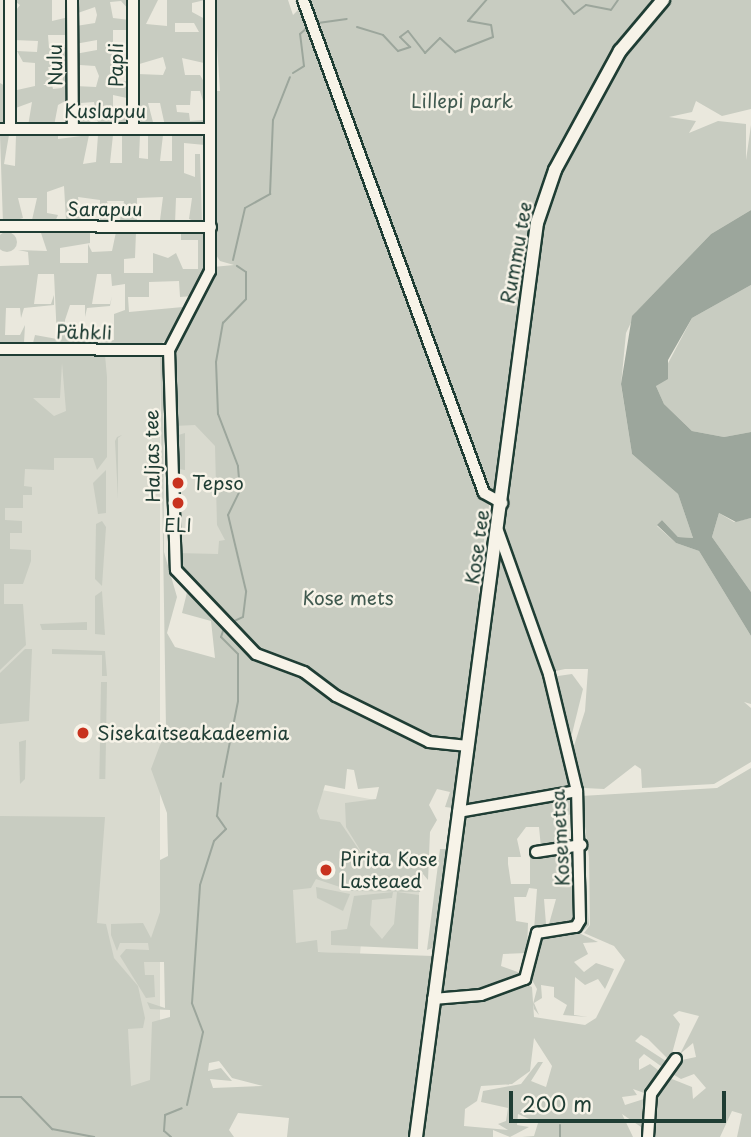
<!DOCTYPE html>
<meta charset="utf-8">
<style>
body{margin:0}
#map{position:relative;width:751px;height:1137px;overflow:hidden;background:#eae8dd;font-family:"Playpen Sans",sans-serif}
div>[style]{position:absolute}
.built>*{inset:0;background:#d9dacf;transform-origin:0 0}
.green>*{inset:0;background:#c8ccc1;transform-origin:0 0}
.round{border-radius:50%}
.water>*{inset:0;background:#9ca69c}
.stream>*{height:2px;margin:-1px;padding:0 1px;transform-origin:1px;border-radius:1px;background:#9ca69c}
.roads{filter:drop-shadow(2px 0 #1f3d34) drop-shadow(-2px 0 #1f3d34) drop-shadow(0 2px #1f3d34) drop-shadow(0 -2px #1f3d34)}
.minor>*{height:10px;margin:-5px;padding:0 5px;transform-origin:5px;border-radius:5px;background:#f7f3e8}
.major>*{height:12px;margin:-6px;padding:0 6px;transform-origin:6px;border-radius:6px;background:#f7f3e8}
.dots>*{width:19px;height:19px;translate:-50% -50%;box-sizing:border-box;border:4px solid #f7f3e8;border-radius:50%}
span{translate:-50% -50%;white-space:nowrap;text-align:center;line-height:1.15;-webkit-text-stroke:5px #f7f3e8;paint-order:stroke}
.street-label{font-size:19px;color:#1f3d34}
.park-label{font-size:19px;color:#415a50}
.poi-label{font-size:19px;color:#1f3d34}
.left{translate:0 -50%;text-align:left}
.scale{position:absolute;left:509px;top:1091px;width:217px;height:32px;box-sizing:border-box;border:4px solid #1f3d34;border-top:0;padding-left:9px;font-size:21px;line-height:24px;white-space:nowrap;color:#1f3d34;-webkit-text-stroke:5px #f7f3e8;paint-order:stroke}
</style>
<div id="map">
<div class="built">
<i style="left:0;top:356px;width:160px;height:736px"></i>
<i style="clip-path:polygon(175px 384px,223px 439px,226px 558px,175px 558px)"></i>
<i style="clip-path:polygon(300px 786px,429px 810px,413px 944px,361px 944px,360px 954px,228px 947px,231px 812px)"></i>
</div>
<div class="green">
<i style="clip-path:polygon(13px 0,52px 0,52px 21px,69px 17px,69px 35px,48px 35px,49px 48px,69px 44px,70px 67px,48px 67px,53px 89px,62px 88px,63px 76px,69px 76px,69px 99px,58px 105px,54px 126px,28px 126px,32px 102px,13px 109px,13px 79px,17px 90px,35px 86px,35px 63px,23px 62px,17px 51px,37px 52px,38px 41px,13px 40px,13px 14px,20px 5px)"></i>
<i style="clip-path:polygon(75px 0,130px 0,130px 11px,121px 1px,110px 2px,113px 18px,130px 20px,130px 30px,113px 30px,113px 53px,127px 58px,128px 75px,121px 66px,110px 66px,112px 82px,130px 81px,127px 98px,113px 95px,113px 118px,127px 114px,125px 126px,98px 123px,94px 102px,81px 103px,81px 114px,92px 123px,77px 124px,75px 86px,96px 87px,99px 76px,95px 66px,80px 65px,75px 75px,75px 54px,97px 50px,97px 40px,75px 44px,76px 26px,95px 23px,97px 15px,95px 7px,75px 14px)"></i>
<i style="clip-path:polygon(evenodd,136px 0,158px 0,146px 24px,167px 26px,167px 0,205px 0,192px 3px,192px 12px,205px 19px,204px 63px,182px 58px,185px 75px,200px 75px,204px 82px,204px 104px,200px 91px,191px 91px,190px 105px,176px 105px,177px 112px,189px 113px,190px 121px,204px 120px,202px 126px,165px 126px,160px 103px,148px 103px,154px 126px,136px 122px,138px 74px,163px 75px,166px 68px,163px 57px,136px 65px,136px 0,175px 23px,194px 23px,199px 32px,175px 32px,175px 23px)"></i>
<i style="clip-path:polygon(evenodd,214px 0,288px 0,293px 15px,308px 0,751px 0,751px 109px,722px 116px,696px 101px,692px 112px,669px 117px,696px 121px,689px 133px,718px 121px,746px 124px,746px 160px,751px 125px,751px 210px,711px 234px,636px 312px,626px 333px,621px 385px,632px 454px,678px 494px,693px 538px,678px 537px,662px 520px,657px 526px,676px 543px,699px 551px,751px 636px,751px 704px,744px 702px,751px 708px,751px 762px,714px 784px,642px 788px,641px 769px,635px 765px,604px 789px,584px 788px,573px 749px,585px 711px,588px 669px,565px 669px,547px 673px,569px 786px,468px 805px,508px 504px,490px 499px,478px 581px,481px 627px,453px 808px,445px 807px,450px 792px,437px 789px,429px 805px,437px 820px,430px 832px,428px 880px,423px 874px,420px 892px,352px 891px,316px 879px,311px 888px,293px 890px,296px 943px,317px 940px,318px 952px,433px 956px,410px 1137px,287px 1137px,289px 1118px,238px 1113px,229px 1130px,234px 1137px,0 1137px,0 816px,105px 817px,97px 923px,106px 924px,114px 958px,138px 986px,145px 1018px,143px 1028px,128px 1029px,131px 1086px,150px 1080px,152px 1022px,170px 1017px,170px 1010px,150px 1009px,147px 1002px,165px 1008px,164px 962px,144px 962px,145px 975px,154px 975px,155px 997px,146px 998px,120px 956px,126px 949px,149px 950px,148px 943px,120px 943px,117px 951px,111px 935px,111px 924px,143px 923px,151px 938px,160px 912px,160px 860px,168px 856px,167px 813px,151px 769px,166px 729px,160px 357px,117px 356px,160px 355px,163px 359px,164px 552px,177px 597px,167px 633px,175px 647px,215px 658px,211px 621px,182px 613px,189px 584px,176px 553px,218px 554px,219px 541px,225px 540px,217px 525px,215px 446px,195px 425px,174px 426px,173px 355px,213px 267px,234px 265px,220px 261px,214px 252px,214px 91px,220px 91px,214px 0,347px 769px,354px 770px,358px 789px,379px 787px,376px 799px,345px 803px,346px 827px,370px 866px,340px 822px,320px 819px,317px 811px,325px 785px,345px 789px,347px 769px,214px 0,219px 1061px,232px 1078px,263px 1086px,213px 1088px,210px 1079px,232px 1081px,221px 1068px,208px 1071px,209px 1063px,219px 1061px)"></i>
<i style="clip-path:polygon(0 83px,7px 87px,6px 123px,0 126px)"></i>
<i style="clip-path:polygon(58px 132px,58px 139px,89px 135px,83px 164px,96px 162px,98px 135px,113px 135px,110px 163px,122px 163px,122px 135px,140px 135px,139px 158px,148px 159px,148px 135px,163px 135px,160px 161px,172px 161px,172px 135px,201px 133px,205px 145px,184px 143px,184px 173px,195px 177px,195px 154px,200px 154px,202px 224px,189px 219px,192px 198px,176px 198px,175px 224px,160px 220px,163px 197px,137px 198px,137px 223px,127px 224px,120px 220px,124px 201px,107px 201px,111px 217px,106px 224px,93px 224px,100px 220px,100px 200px,78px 197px,81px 220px,66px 220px,64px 186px,47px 192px,47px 213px,58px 215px,54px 224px,32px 220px,37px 198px,18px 198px,23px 218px,3px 224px,0 135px,9px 135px,4px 164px,15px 166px,16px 135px)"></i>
<i style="clip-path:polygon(90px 231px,90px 243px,60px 248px,60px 263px,88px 263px,88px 244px,92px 252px,112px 251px,116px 232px,136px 232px,135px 258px,124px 259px,124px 273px,153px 273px,153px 253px,168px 258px,176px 253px,183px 269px,198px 269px,198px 240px,181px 240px,181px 232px,203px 233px,204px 274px,194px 296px,180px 297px,179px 281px,149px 282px,149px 297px,128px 297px,129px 312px,183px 307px,169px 337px,161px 344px,95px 343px,114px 340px,114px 314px,125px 310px,125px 284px,112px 286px,111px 274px,97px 274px,92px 304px,110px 304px,112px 296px,110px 306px,87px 308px,85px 317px,85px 305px,70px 305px,65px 320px,65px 335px,83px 335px,86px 326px,86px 343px,33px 343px,35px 335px,57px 339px,54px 274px,38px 274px,34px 304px,51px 304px,54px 295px,54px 305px,24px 308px,21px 318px,20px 308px,6px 308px,5px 335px,20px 335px,25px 325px,24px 343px,0 343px,0 266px,29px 265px,28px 252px,18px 250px,47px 251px,41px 233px,21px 232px)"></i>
<i class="round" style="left:-3px;top:232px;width:20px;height:20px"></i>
<i style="clip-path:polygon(751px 285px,751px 432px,724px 437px,692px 431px,664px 404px,656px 386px,692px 318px)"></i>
<i style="clip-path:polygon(evenodd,0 354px,105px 355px,107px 377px,107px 457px,97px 470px,93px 458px,54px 458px,54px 470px,25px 469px,24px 486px,32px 487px,32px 495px,23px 495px,23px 508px,5px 508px,5px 520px,22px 521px,22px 533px,10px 533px,10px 549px,31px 550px,31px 561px,23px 584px,4px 584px,4px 604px,23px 604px,26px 645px,0 670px,0 354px,62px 363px,66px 411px,54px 416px,33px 398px,60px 398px,62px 363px)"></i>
<i style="clip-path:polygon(185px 433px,185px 470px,179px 469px,172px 437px)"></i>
<i style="clip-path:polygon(122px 435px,118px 438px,118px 499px,115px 441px,117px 437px)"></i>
<i style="clip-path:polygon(106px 470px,106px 513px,98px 514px,93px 483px)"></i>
<i style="clip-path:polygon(719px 513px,734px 522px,751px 518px,751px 592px,712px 537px)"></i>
<i style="clip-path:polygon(102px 521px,106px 527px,102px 586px,95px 579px,96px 524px)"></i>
<i style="clip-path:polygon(102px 591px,105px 635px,95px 634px,95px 596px)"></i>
<i style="clip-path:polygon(87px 622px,87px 630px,42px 630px,40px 624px)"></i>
<i style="clip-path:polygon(25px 649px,32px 649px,29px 721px,0 724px,0 673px)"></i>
<i style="clip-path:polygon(52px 649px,105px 651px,107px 676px,102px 676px,102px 655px,52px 654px)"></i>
<i style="clip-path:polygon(572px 674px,583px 689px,569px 746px,551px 677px)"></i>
<i style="left:107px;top:682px;width:97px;height:6px;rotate:91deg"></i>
<i style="clip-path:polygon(26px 740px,25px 779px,20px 784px,19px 742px)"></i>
<i style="clip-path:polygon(evenodd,751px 768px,751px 1137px,737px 1137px,742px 1114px,732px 1111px,720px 1137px,653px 1137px,652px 1097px,667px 1077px,692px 1087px,693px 1099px,706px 1088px,694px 1074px,681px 1079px,669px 1072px,677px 1061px,696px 1057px,693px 1043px,680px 1054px,699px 1016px,679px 1011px,673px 1015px,680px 1024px,670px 1061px,648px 1039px,641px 1035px,635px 1041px,669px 1063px,665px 1069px,644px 1054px,639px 1059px,639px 1070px,650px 1064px,662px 1073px,647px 1094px,633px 1089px,637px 1095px,622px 1097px,625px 1105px,647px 1098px,644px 1129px,622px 1114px,633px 1137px,522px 1137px,534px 1136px,538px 1123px,518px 1114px,517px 1125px,529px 1127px,510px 1137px,493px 1130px,493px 1137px,422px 1137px,467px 816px,574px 796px,573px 814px,554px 817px,558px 839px,571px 843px,541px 848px,539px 827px,526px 827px,517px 839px,521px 857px,508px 857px,508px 864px,511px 884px,530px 884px,530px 856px,577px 848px,577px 923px,549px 924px,556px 899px,544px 899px,546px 924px,534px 930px,537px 889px,529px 888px,526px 897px,514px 897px,516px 921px,528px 923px,527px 953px,503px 954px,501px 966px,523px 974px,523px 983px,532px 987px,534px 1017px,585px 1025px,596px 1018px,625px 960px,614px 946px,584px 933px,590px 925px,589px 857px,581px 796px,717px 788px,751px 768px,573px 850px,574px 865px,570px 885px,562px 883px,566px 855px,560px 852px,573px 850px,751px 768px,534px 1038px,552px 1066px,546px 1087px,531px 1081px,543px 1062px,538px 1062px,521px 1084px,483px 1091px,481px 1102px,508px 1108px,506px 1121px,498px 1124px,508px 1130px,464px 1126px,465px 1109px,477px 1101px,481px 1086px,512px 1084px,530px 1071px,534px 1038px)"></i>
<i style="clip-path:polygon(583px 846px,589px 925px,583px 931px,582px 926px)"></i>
<i style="clip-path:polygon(440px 849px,446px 849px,446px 860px,435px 947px,427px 950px)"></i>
<i style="clip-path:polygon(316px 887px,350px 894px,343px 911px,317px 898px)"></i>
<i style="clip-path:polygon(393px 892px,392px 898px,372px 900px,370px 925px,382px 939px,394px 924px,397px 892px,419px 895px,418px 949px,331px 945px,331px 931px,347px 929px,354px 896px)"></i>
<i style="clip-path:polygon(575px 931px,598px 942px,583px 943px,588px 954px,574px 962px,584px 972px,596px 963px,614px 969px,605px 989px,598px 979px,585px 985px,575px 977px,574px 1015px,588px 1017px,563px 1015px,567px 1005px,554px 997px,554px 987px,541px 985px,542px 998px,534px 1003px,539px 1015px,534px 1009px,533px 1004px,537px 989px,532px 980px,541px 948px,533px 949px,537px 936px)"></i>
</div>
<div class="water">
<i style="clip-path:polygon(751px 210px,751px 285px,692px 318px,668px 360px,668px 379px,656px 386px,664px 404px,692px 431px,724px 437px,751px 432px,751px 518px,736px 522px,719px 513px,712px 537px,751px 592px,751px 636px,699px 551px,676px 543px,657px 525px,662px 520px,678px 537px,693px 538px,678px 494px,632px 454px,621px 384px,632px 316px,711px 234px)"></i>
</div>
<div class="stream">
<i style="left:562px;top:0;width:18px;rotate:49deg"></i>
<i style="left:574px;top:14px;width:15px;rotate:-37deg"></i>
<i style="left:586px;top:5px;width:25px;rotate:11deg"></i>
<i style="left:611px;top:10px;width:12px;rotate:-55deg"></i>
<i style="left:318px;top:23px;width:29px;rotate:-8deg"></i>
<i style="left:357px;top:27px;width:27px;rotate:17deg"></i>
<i style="left:383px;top:35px;width:22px;rotate:47deg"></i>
<i style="left:398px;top:51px;width:13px;rotate:-18deg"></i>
<i style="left:410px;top:47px;width:14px;rotate:-135deg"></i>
<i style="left:400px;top:37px;width:10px;rotate:-37deg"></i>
<i style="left:408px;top:31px;width:28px;rotate:52deg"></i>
<i style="left:425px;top:53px;width:21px;rotate:-45deg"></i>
<i style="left:440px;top:38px;width:21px;rotate:43deg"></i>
<i style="left:455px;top:52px;width:41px;rotate:-21.5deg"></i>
<i style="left:493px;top:37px;width:12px;rotate:-99deg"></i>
<i style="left:491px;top:25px;width:23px;rotate:-170deg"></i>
<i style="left:468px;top:21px;width:28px;rotate:-49deg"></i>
<i style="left:293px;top:73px;width:13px;rotate:-32deg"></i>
<i style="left:304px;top:66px;width:32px;rotate:-97deg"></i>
<i style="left:300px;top:34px;width:11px;rotate:-41deg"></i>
<i style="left:233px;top:260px;width:53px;rotate:-77deg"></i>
<i style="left:245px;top:208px;width:29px;rotate:-29deg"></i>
<i style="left:270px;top:194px;width:74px;rotate:-87.7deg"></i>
<i style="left:273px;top:120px;width:46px;rotate:-68.4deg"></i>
<i style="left:230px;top:623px;width:14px;rotate:-25deg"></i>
<i style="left:243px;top:617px;width:26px;rotate:-83deg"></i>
<i style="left:246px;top:591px;width:78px;rotate:-103.3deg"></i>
<i style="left:228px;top:515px;width:28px;rotate:-64deg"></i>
<i style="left:240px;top:490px;width:24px;rotate:-95deg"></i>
<i style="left:238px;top:466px;width:56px;rotate:-111deg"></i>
<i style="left:218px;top:414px;width:52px;rotate:-92.2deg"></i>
<i style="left:216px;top:362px;width:40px;rotate:-80deg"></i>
<i style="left:223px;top:323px;width:33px;rotate:-46deg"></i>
<i style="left:246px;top:299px;width:27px;rotate:-90deg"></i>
<i style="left:246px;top:272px;width:11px;rotate:-146deg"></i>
<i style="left:223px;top:777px;width:77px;rotate:-78.8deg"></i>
<i style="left:238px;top:701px;width:47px;rotate:-90deg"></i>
<i style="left:238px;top:654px;width:24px;rotate:-135deg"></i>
<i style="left:221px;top:637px;width:9px;rotate:-72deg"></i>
<i style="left:0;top:1097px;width:21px"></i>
<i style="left:21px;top:1097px;width:45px;rotate:45.9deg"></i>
<i style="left:52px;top:1129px;width:43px;rotate:10.8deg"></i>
<i style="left:187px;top:1105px;width:75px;rotate:-77.6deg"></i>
<i style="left:203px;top:1032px;width:31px;rotate:-111deg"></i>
<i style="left:192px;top:1003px;width:118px;rotate:-86.1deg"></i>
<i style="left:200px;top:885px;width:46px;rotate:-72.3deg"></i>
<i style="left:214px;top:841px;width:17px;rotate:-45deg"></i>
<i style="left:226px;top:829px;width:16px;rotate:-125deg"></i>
<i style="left:217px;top:816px;width:33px;rotate:-83deg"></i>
<i style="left:171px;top:1137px;width:9px;rotate:-139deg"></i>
<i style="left:164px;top:1131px;width:16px;rotate:-86deg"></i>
<i style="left:165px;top:1115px;width:18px;rotate:-22deg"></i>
<i style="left:560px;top:1137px;width:12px;rotate:-90deg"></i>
</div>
<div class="roads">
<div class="minor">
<i style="left:10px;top:0;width:129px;rotate:90deg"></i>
<i style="left:72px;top:0;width:129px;rotate:89.6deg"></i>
<i style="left:133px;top:0;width:129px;rotate:90deg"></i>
<i style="left:210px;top:0;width:271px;rotate:90deg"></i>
<i style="left:210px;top:271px;width:89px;rotate:117.4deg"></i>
<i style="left:169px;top:350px;width:220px;rotate:88.2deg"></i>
<i style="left:176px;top:570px;width:116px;rotate:46.4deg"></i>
<i style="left:256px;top:654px;width:51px;rotate:20.6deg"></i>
<i style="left:304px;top:672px;width:40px;rotate:37deg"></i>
<i style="left:336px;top:696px;width:104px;rotate:26.3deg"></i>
<i style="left:429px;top:742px;width:39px;rotate:6deg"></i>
<i style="left:303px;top:0;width:525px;rotate:69.84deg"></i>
<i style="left:484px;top:493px;width:21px;rotate:29deg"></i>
<i style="left:0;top:129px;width:210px"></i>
<i style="left:0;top:226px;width:211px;rotate:0.3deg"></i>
<i style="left:0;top:349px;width:169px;rotate:0.3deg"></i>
<i style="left:458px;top:812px;width:121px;rotate:-10deg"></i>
<i style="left:536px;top:852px;width:46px;rotate:-8.8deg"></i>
<i style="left:433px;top:999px;width:48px;rotate:-4.8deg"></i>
<i style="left:481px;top:995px;width:47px;rotate:-20deg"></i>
<i style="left:525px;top:979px;width:48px;rotate:-75.4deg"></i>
<i style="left:537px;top:933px;width:39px;rotate:-9deg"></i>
<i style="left:576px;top:927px;width:8px;rotate:-60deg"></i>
<i style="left:580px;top:920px;width:129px;rotate:-91.3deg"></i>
<i style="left:577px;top:791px;width:120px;rotate:-103.5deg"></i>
<i style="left:549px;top:674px;width:152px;rotate:-109.6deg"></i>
<i style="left:648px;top:1137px;width:43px;rotate:-86deg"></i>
<i style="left:651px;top:1094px;width:43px;rotate:-54.5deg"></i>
</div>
<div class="major">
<i style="left:416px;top:1137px;width:922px;rotate:-82.46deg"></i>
<i style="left:537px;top:223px;width:56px;rotate:-71.2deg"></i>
<i style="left:555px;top:170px;width:136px;rotate:-61.4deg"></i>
<i style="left:620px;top:51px;width:67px;rotate:-49.9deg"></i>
</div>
</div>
<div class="dots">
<i style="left:178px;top:483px;background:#c8321e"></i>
<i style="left:178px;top:503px;background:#c8321e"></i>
<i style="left:83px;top:733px;background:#c8321e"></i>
<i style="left:326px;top:870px;background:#c8321e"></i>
</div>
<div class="street-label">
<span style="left:55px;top:65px;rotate:-91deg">Nulu</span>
<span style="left:116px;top:65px;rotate:-90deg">Papli</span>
<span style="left:105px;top:111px">Kuslapuu</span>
<span style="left:105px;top:209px">Sarapuu</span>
<span style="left:516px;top:253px;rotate:-80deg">Rummu tee</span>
<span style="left:84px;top:332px;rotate:1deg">Pähkli</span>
<span style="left:152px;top:456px;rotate:-91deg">Haljas tee</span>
<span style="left:477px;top:547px;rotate:-82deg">Kose tee</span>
<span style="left:560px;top:838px;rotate:-93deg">Kosemetsa</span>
</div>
<div class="park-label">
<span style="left:462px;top:101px">Lillepi park</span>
<span style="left:348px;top:598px">Kose mets</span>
</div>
<div class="poi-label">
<span class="left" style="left:192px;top:483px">Tepso</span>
<span style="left:178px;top:525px">ELI</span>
<span class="left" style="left:97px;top:733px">Sisekaitseakadeemia</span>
<span class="left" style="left:340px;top:870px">Pirita Kose<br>Lasteaed</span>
</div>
<div class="scale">200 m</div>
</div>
